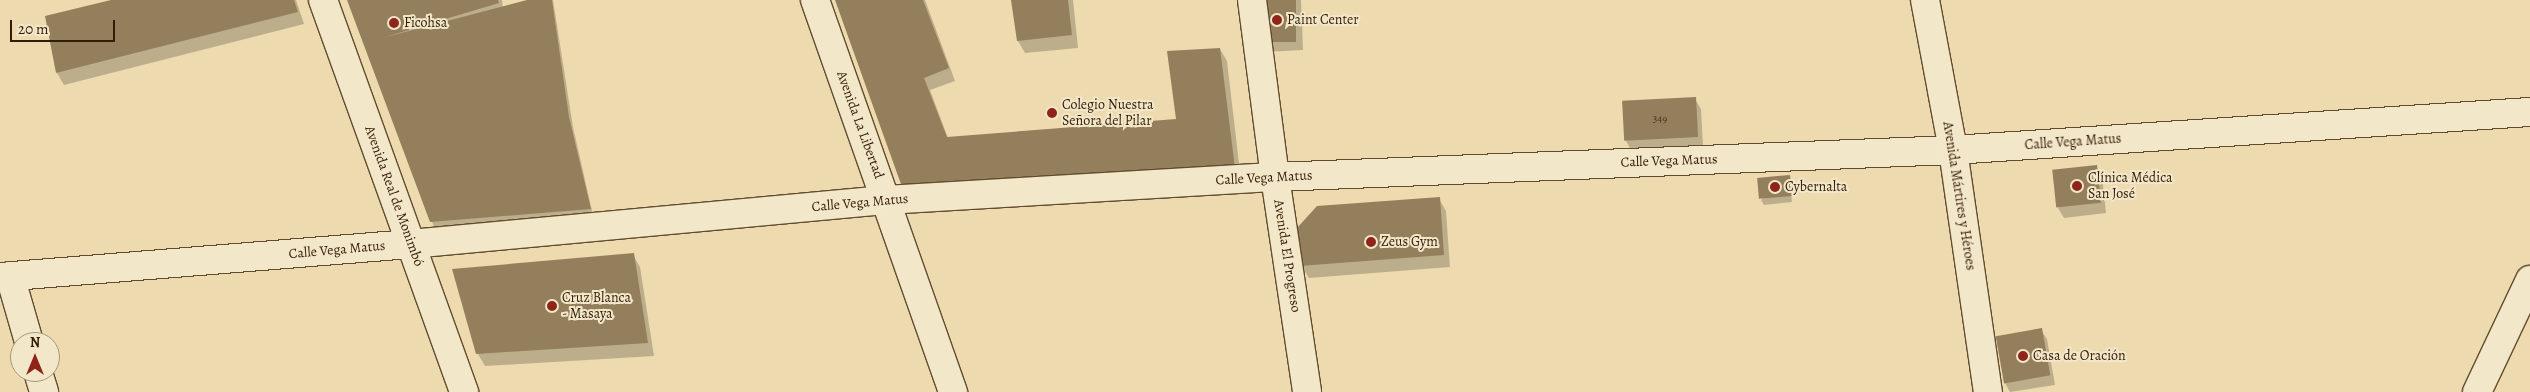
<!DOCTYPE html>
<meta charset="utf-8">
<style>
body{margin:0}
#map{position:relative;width:2530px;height:392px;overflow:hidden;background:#eddaae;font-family:Alegreya,serif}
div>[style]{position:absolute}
.shadow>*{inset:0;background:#0003}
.building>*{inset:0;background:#937f5c;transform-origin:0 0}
.roads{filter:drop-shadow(1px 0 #614c2e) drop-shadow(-1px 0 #614c2e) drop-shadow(0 1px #614c2e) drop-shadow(0 -1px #614c2e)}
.minor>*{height:28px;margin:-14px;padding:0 14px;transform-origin:14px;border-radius:14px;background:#f3e7ca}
.tertiary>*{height:28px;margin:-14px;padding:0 14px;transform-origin:14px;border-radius:14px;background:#f3e7ca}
.dots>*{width:14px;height:14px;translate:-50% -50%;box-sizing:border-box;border:2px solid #f3e7ca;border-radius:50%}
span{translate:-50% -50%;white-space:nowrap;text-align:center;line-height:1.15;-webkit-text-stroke:4px #f3e7ca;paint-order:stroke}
.number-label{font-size:11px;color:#4a361a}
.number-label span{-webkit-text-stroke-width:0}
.poi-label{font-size:14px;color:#321d04}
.left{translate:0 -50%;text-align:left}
.street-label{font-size:14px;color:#321d04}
.north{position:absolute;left:10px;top:332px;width:50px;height:50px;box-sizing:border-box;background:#f3e7ca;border:1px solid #a6967b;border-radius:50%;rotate:0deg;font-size:14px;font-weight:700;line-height:20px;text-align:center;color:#321d04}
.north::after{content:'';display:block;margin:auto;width:18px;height:22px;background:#8f2418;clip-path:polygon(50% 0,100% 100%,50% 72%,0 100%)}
.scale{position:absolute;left:10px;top:20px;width:105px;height:22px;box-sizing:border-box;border:2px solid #321d04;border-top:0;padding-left:6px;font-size:15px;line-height:18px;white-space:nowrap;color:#321d04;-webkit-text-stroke:4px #f3e7ca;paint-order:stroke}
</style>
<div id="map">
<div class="shadow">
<i style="clip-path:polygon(117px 0,296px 0,304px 24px,64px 85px,57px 73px)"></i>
<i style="clip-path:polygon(348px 0,502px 0,503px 8px,532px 0,553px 0,573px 127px,593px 215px,434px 227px)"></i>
<i style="clip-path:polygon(836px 0,925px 0,955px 81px,930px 90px,948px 138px,1178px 120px,1220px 49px,1227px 61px,1241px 180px,911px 199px)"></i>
<i style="clip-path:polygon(1013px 0,1073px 0,1078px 48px,1025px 53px,1018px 41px)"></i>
<i style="clip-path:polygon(1258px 0,1301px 0,1303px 50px,1265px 52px)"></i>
<i style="clip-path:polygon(1695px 99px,1701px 109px,1703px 146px,1631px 150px,1626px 141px)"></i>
<i style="clip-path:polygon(2096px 166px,2102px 176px,2106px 213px,2064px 218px,2058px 208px)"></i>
<i style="clip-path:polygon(1789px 176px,1792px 202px,1764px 205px,1761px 200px)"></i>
<i style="clip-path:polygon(1439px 199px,1446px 211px,1450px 267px,1309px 278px,1301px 265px)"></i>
<i style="clip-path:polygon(633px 255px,640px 267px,654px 356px,485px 366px,478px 354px)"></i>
<i style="clip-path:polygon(2041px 330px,2047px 339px,2055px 385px,2010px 392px,2005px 383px)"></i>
</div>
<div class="building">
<i style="clip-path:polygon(111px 0,294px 0,298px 12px,56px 73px,45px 16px)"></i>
<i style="clip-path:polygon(347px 0,498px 0,499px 3px,382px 38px,527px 0,552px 0,569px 117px,591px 209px,430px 222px)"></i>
<i style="clip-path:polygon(835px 0,923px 0,949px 68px,924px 78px,947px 137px,1176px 119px,1167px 51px,1220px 48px,1235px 168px,902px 187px)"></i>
<i style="clip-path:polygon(1011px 0,1068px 0,1072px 35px,1017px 41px)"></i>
<i style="left:1256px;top:0;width:40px;height:42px"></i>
<i style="left:1696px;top:97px;width:40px;height:74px;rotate:87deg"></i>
<i style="left:2097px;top:165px;width:38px;height:45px;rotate:84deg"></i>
<i style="left:1790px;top:175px;width:21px;height:33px;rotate:85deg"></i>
<i style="clip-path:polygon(1440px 197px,1444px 255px,1300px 266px,1297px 228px,1317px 206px)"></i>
<i style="clip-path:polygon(634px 253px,648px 343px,476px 354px,452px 269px)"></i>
<i style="left:2042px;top:328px;width:48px;height:47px;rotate:80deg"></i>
</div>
<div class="roads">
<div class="minor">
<i style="left:815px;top:0;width:416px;rotate:70.6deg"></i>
<i style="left:1252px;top:0;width:178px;rotate:82.6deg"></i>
<i style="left:1275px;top:177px;width:217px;rotate:81.5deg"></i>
<i style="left:1925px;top:0;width:153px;rotate:79.4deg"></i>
<i style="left:1953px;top:150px;width:245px;rotate:81.8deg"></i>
<i style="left:10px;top:276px;width:69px;rotate:73.9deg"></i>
<i style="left:0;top:277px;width:412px;rotate:-4.6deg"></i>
<i style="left:411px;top:244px;width:478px;rotate:-5.3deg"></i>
<i style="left:887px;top:200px;width:389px;rotate:-3.4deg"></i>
<i style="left:1275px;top:177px;width:679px;rotate:-2.28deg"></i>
<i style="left:1953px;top:150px;width:578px;rotate:-3.77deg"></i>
<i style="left:38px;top:372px;width:21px;rotate:73deg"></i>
<i style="left:2477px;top:392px;width:124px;rotate:-64.7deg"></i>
</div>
<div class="tertiary">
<i style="left:323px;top:0;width:417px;rotate:70.2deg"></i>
</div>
</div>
<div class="dots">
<i style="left:1277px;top:20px;background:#8f2418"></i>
<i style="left:394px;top:23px;background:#8f2418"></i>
<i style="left:1052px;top:113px;background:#8f2418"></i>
<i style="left:2077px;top:186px;background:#8f2418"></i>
<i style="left:1775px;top:187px;background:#8f2418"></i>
<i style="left:1371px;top:242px;background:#8f2418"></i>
<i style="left:552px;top:306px;background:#8f2418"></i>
<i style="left:2023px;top:356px;background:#8f2418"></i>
</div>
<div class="number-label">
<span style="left:1660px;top:119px">349</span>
</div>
<div class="poi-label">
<span class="left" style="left:1287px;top:20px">Paint Center</span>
<span class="left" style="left:404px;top:23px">Ficohsa</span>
<span class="left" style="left:1062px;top:113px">Colegio Nuestra<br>Señora del Pilar</span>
<span class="left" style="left:2088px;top:186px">Clínica Médica<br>San José</span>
<span class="left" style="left:1785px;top:187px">Cybernalta</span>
<span class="left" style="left:1381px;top:242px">Zeus Gym</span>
<span class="left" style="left:562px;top:306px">Cruz Blanca<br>- Masaya</span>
<span class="left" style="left:2033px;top:356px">Casa de Oración</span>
</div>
<div class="street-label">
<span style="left:860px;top:125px;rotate:70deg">Avenida La Libertad</span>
<span style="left:2073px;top:142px;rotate:-4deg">Calle Vega Matus</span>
<span style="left:1669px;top:161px;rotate:-2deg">Calle Vega Matus</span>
<span style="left:1264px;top:178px;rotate:-3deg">Calle Vega Matus</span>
<span style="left:394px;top:196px;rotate:70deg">Avenida Real de Monimbó</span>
<span style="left:1959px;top:196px;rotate:81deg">Avenida Mártires y Héroes</span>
<span style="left:860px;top:203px;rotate:-5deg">Calle Vega Matus</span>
<span style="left:337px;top:250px;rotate:-5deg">Calle Vega Matus</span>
<span style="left:1287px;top:256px;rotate:81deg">Avenida El Progreso</span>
</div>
<div class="north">N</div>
<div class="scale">20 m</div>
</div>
